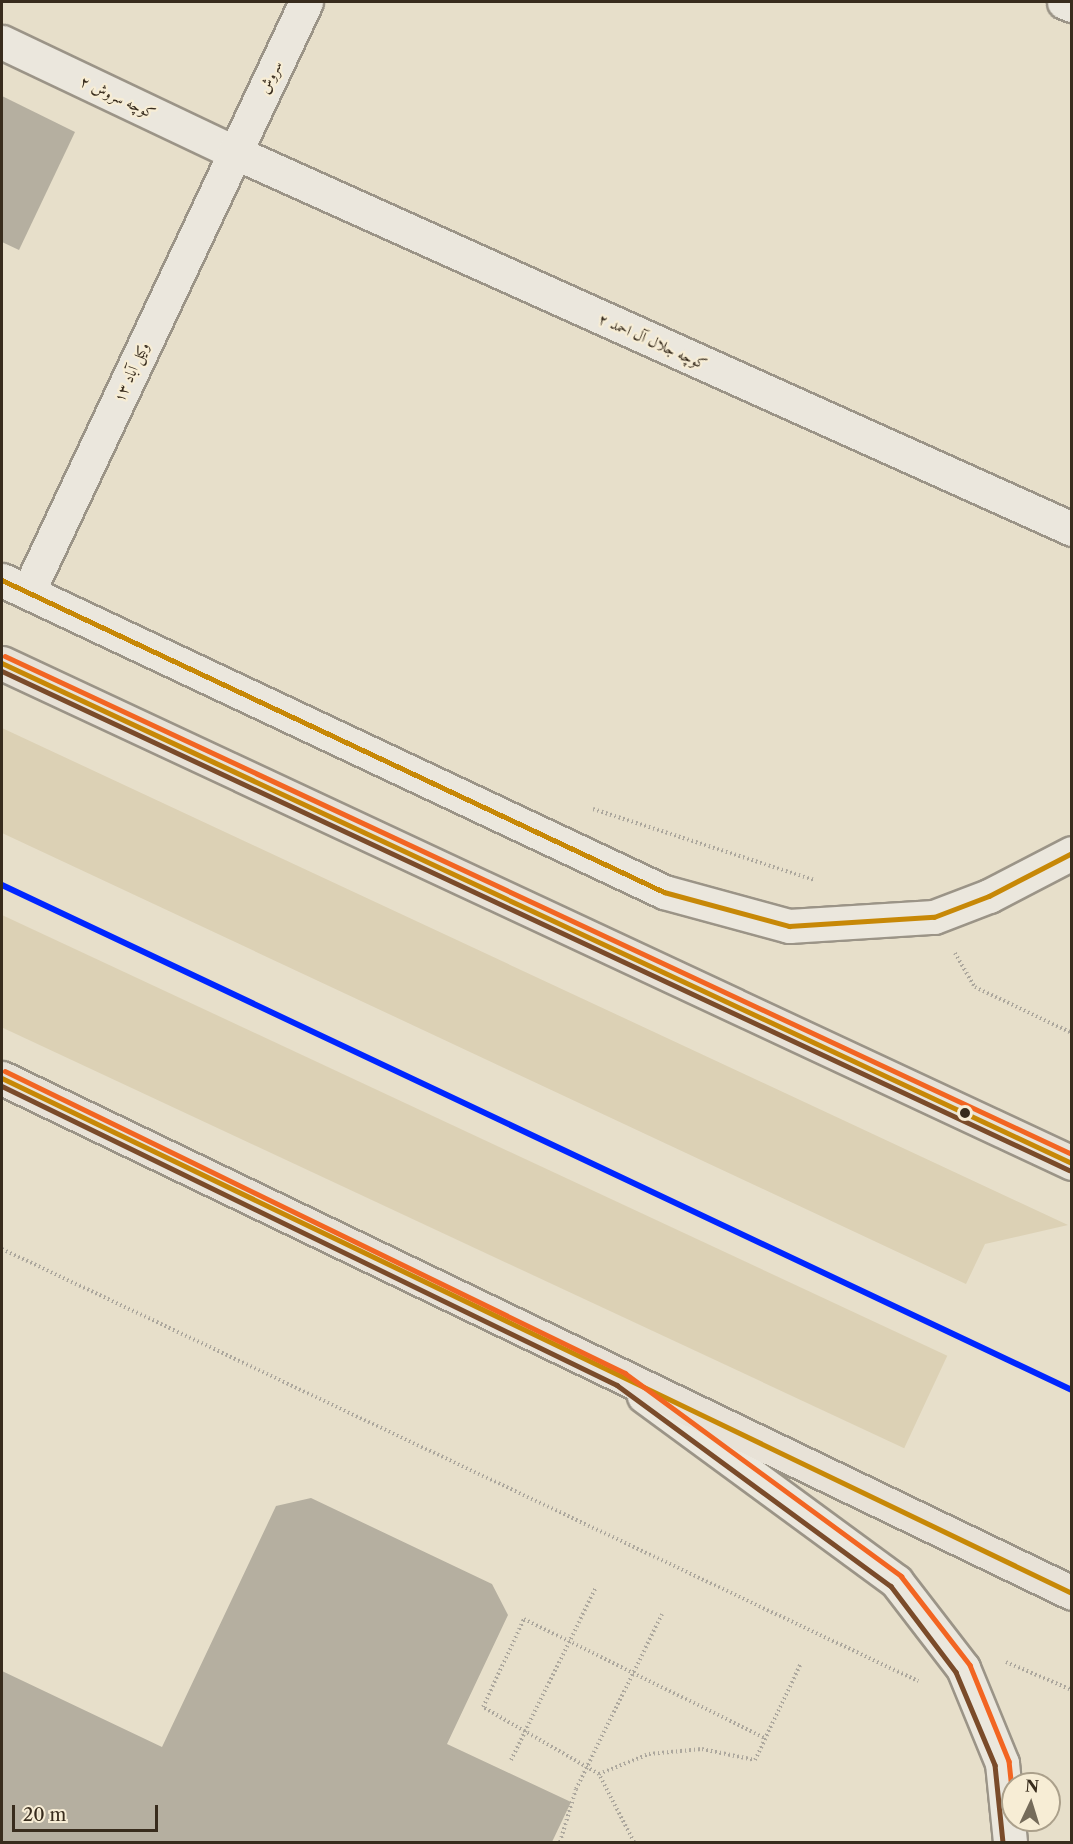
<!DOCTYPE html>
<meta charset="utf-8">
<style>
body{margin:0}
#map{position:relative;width:1073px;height:1844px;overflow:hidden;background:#e7dfca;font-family:"Libre Caslon Text",Amiri,serif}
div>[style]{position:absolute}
.green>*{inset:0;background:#dcd1b5;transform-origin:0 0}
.building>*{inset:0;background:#b5afa0}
.path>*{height:4px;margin-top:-2px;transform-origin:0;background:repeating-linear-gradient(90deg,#aca79d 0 1.5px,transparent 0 4.5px)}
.roads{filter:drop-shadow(2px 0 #9b9487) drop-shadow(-2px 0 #9b9487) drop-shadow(0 2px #9b9487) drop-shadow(0 -2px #9b9487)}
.street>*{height:33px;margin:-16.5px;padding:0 16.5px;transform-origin:16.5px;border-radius:16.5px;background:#ebe7dd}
.secondary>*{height:33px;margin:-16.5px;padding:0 16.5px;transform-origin:16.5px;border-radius:16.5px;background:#ebe7dd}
.highway>*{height:33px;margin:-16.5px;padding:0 16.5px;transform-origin:16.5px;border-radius:16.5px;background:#e8e2d7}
.bus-1>*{height:4.5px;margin:-2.25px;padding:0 2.25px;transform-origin:2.25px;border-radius:2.25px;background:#c78807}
.bus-2>*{height:4.5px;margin:-2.25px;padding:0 2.25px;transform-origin:2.25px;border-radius:2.25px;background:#7a4b2a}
.bus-3>*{height:4.5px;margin:-2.25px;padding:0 2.25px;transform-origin:2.25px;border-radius:2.25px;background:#f26522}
.rail-1>*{height:6px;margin:-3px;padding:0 3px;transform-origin:3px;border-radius:3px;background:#0026ff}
.dots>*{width:16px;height:16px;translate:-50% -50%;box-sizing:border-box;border:3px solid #f7edd5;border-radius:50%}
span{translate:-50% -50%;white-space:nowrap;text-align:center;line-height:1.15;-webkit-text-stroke:4.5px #f7edd5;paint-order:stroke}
.street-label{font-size:15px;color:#382c1d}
.frame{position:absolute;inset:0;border:3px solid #382c1d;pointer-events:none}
.north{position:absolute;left:1001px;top:1772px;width:60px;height:60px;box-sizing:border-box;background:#f7edd5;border:2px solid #aba08b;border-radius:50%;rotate:4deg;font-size:16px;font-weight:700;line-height:24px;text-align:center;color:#382c1d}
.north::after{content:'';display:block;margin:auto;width:21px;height:27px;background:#756b5a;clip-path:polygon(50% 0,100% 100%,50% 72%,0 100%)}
.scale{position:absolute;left:12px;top:1805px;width:146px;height:27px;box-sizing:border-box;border:3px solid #382c1d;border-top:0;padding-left:8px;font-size:18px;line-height:21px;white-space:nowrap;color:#382c1d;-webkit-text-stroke:4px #f7edd5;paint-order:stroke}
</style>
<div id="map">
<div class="green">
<i style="clip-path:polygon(2px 728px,1068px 1225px,985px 1244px,966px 1284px,2px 833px)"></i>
<i style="left:2px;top:915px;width:1043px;height:102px;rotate:25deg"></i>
</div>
<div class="building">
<i style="clip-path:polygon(2px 96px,75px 132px,19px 250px,2px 242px)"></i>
<i style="clip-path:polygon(311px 1498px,492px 1584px,508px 1615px,447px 1744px,571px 1802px,552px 1842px,2px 1842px,2px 1671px,162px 1747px,276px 1506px)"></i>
</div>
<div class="path">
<i style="left:593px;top:809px;width:232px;rotate:17.8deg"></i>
<i style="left:955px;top:953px;width:39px;rotate:60deg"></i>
<i style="left:975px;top:987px;width:107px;rotate:25.4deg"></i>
<i style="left:2px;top:1249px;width:1013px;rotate:25.25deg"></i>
<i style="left:1006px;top:1662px;width:72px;rotate:23deg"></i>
<i style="left:511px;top:1760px;width:191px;rotate:-63.8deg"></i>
<i style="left:599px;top:1774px;width:54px;rotate:-21.8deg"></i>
<i style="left:649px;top:1754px;width:53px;rotate:-5.4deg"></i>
<i style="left:702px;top:1749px;width:54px;rotate:11.7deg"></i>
<i style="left:755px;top:1760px;width:107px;rotate:-64.6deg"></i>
<i style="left:560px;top:1842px;width:55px;rotate:-73.2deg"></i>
<i style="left:576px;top:1789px;width:195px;rotate:-63.8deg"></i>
<i style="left:634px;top:1842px;width:76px;rotate:-117.2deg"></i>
<i style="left:599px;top:1774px;width:134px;rotate:-150deg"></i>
<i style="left:483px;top:1707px;width:97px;rotate:-65deg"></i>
<i style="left:524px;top:1619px;width:269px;rotate:26.3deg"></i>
</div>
<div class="roads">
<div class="street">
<i style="left:1064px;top:2px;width:9px;rotate:21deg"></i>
<i style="left:2px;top:42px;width:257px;rotate:25.4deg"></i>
<i style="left:234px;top:152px;width:919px;rotate:24.22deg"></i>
<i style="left:28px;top:592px;width:652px;rotate:-64.77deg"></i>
</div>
<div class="secondary">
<i style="left:2px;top:580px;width:732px;rotate:25.23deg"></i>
<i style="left:664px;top:892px;width:130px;rotate:15.2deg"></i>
<i style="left:789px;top:926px;width:145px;rotate:-3.6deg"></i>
<i style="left:934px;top:917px;width:59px;rotate:-20.9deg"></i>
<i style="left:989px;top:896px;width:93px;rotate:-27.4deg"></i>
<i style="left:644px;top:1396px;width:313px;rotate:36.3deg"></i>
<i style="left:896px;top:1581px;width:110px;rotate:52.4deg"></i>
<i style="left:963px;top:1668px;width:103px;rotate:67.7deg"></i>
<i style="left:1002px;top:1763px;width:79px;rotate:84.2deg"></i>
</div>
<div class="highway">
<i style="left:2px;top:663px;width:1181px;rotate:25.05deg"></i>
<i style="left:2px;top:1078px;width:1187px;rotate:25.7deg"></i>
</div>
</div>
<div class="bus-1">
<i style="left:2px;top:580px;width:732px;rotate:25.23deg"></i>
<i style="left:664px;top:892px;width:130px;rotate:15.2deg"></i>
<i style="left:789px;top:926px;width:145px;rotate:-3.6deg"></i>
<i style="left:934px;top:917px;width:59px;rotate:-20.9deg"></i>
<i style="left:989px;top:896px;width:93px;rotate:-27.4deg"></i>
<i style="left:2px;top:663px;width:1181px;rotate:25.05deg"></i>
<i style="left:2px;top:1078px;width:1187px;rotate:25.7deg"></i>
</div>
<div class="bus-2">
<i style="left:2px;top:671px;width:1178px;rotate:25.06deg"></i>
<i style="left:2px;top:1086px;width:684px;rotate:25.93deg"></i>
<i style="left:617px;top:1385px;width:340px;rotate:36.3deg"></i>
<i style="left:891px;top:1586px;width:108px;rotate:52.9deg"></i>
<i style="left:956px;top:1672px;width:101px;rotate:67.2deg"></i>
<i style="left:995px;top:1765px;width:77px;rotate:84.1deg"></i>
</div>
<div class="bus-3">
<i style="left:5px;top:656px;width:1177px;rotate:25.02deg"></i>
<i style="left:5px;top:1071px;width:690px;rotate:25.97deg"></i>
<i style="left:625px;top:1373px;width:343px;rotate:36.3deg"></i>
<i style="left:901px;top:1576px;width:113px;rotate:52.2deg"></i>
<i style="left:970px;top:1665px;width:104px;rotate:67.9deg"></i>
<i style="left:1009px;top:1761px;width:36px;rotate:84deg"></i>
</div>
<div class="rail-1">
<i style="left:2px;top:885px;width:1183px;rotate:25.27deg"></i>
</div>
<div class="dots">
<i style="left:965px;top:1113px;background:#382c1d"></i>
</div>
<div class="street-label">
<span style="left:270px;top:77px;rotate:-65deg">سروش</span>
<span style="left:118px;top:97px;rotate:25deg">کوچه سروش ۲</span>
<span style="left:653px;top:341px;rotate:24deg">کوچه جلال آل احمد ۲</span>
<span style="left:131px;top:372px;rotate:-65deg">۱۳ وکیل آباد</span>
</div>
<div class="frame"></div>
<div class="north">N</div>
<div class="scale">20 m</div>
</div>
